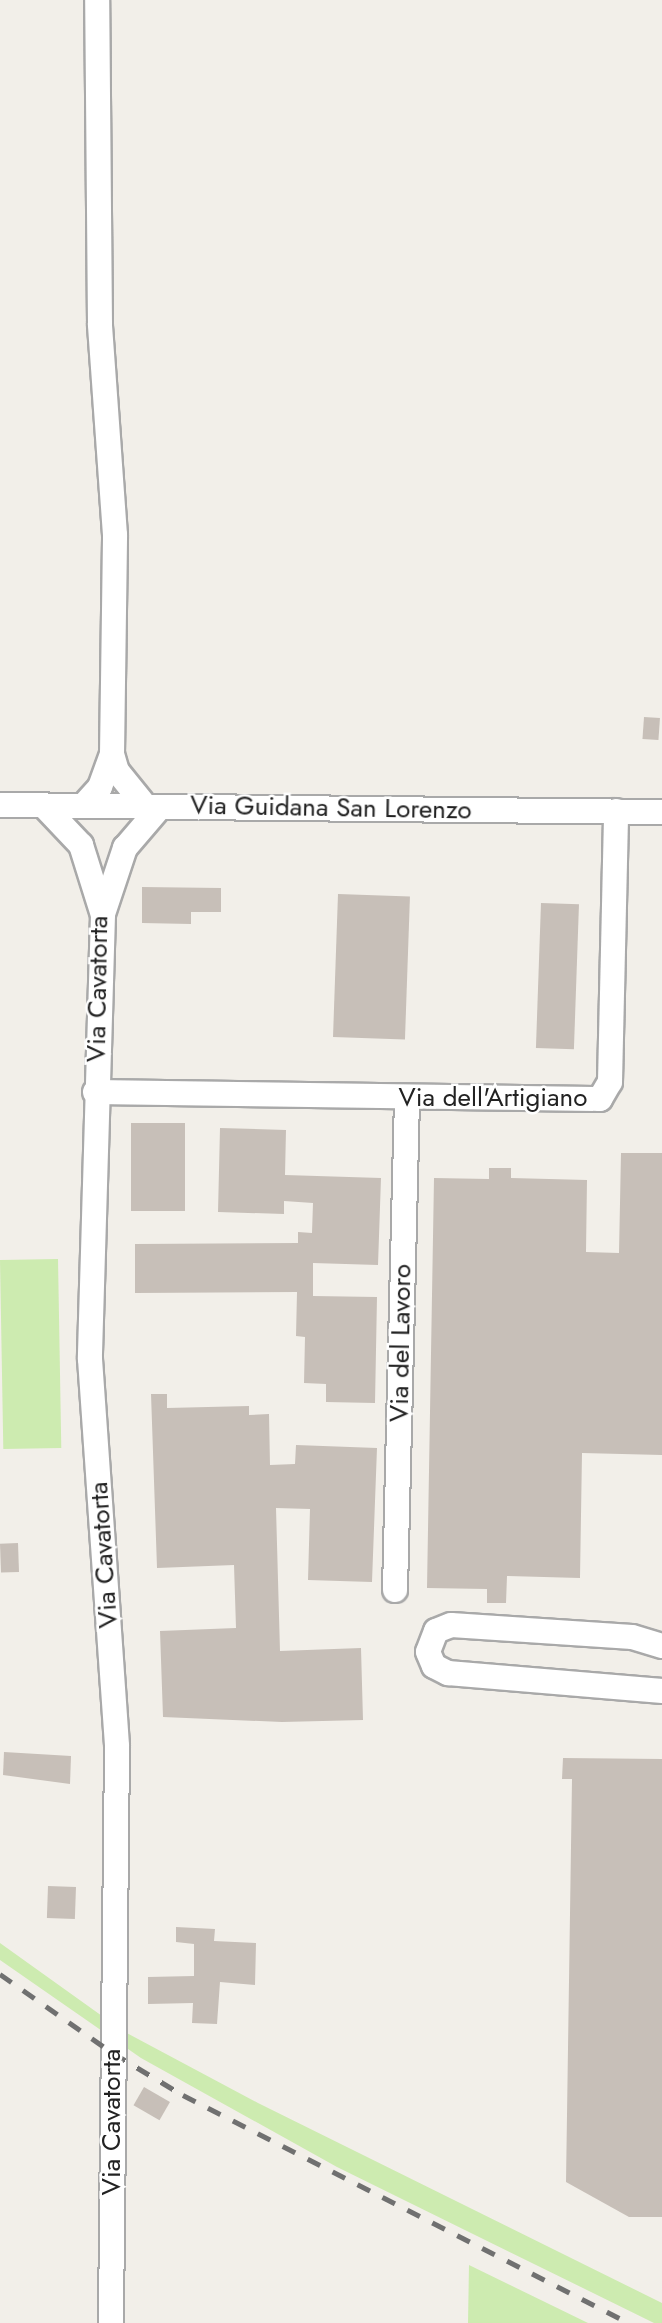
<!DOCTYPE html>
<style>
body{margin:0}
#map{position:relative;width:662px;height:2323px;overflow:hidden;background:#f2efe9;font-family:Jost,sans-serif}
div>[style]{position:absolute}
.grass>*{inset:0;background:#cdebb0;transform-origin:0 0}
.building>*{inset:0;background:#c7bfb8;transform-origin:0 0}
.roads{filter:drop-shadow(2px 0 #a9a9a9) drop-shadow(-2px 0 #a9a9a9) drop-shadow(0 2px #a9a9a9) drop-shadow(0 -2px #a9a9a9)}
.minor>*{height:24px;margin:-12px;padding:0 12px;transform-origin:12px;border-radius:12px;background:#fff}
.rail>*{height:5px;margin-top:-2.5px;transform-origin:0;background:repeating-linear-gradient(90deg,#707070 0 14px,transparent 0 28px)}
span{translate:-50% -50%;white-space:nowrap;text-align:center;line-height:1.15;-webkit-text-stroke:5px #fff;paint-order:stroke}
.street-label{font-size:26px;color:#222}
</style>
<div id="map">
<div class="grass">
<i style="left:58px;top:1259px;width:189px;height:58px;rotate:89deg"></i>
<i style="clip-path:polygon(0 1943px,123px 2031px,258px 2103px,662px 2303px,662px 2323px,654px 2323px,337px 2167px,141px 2058px,0 1960px)"></i>
<i style="clip-path:polygon(469px 2265px,588px 2323px,468px 2323px)"></i>
</div>
<div class="building">
<i style="left:644px;top:717px;width:16px;height:22px;rotate:4deg"></i>
<i style="clip-path:polygon(142px 887px,221px 888px,221px 912px,191px 912px,191px 924px,142px 923px)"></i>
<i style="left:338px;top:894px;width:72px;height:143px;rotate:2deg"></i>
<i style="left:541px;top:903px;width:38px;height:145px;rotate:2deg"></i>
<i style="left:131px;top:1123px;width:54px;height:88px"></i>
<i style="clip-path:polygon(220px 1128px,286px 1130px,285px 1175px,381px 1178px,378px 1265px,313px 1263px,313px 1296px,377px 1297px,375px 1403px,326px 1402px,326px 1384px,304px 1383px,305px 1337px,296px 1336px,297px 1292px,135px 1293px,135px 1244px,298px 1243px,298px 1232px,312px 1233px,313px 1203px,284px 1201px,284px 1214px,218px 1212px)"></i>
<i style="clip-path:polygon(621px 1153px,662px 1153px,662px 1455px,582px 1453px,580px 1578px,507px 1576px,506px 1603px,487px 1603px,487px 1589px,427px 1588px,434px 1178px,489px 1179px,489px 1168px,511px 1168px,511px 1178px,587px 1180px,586px 1252px,619px 1253px)"></i>
<i style="clip-path:polygon(151px 1394px,167px 1394px,167px 1408px,249px 1406px,249px 1415px,269px 1414px,270px 1465px,295px 1464px,296px 1445px,377px 1448px,372px 1582px,308px 1580px,310px 1509px,276px 1508px,280px 1651px,361px 1648px,363px 1720px,282px 1722px,163px 1717px,160px 1631px,236px 1628px,234px 1565px,157px 1568px)"></i>
<i style="left:18px;top:1543px;width:29px;height:18px;rotate:88deg"></i>
<i style="clip-path:polygon(4px 1752px,71px 1756px,70px 1784px,3px 1775px)"></i>
<i style="clip-path:polygon(563px 1758px,662px 1759px,662px 2217px,629px 2217px,566px 2182px,572px 1779px,562px 1779px)"></i>
<i style="left:48px;top:1886px;width:28px;height:32px;rotate:2deg"></i>
<i style="clip-path:polygon(176px 1927px,215px 1929px,214px 1941px,256px 1943px,255px 1985px,220px 1982px,217px 2024px,192px 2023px,193px 2003px,148px 2004px,148px 1977px,194px 1976px,194px 1944px,176px 1942px)"></i>
<i style="left:144px;top:2087px;width:30px;height:21px;rotate:30deg"></i>
</div>
<div class="roads">
<div class="minor">
<i style="left:112px;top:754px;width:18px;rotate:74deg"></i>
<i style="left:117px;top:771px;width:46px;rotate:51.1deg"></i>
<i style="left:0;top:805px;width:662px;rotate:0.61deg"></i>
<i style="left:44px;top:806px;width:54px;rotate:46.5deg"></i>
<i style="left:81px;top:845px;width:73px;rotate:72.6deg"></i>
<i style="left:103px;top:915px;width:444px;rotate:91.7deg"></i>
<i style="left:90px;top:1359px;width:388px;rotate:86deg"></i>
<i style="left:117px;top:1746px;width:577px;rotate:90.6deg"></i>
<i style="left:83px;top:806px;width:25px;rotate:-48deg"></i>
<i style="left:100px;top:787px;width:35px;rotate:-70deg"></i>
<i style="left:112px;top:754px;width:219px;rotate:-89.2deg"></i>
<i style="left:115px;top:535px;width:212px;rotate:-94.1deg"></i>
<i style="left:100px;top:324px;width:324px;rotate:-90.5deg"></i>
<i style="left:103px;top:914px;width:70px;rotate:-71.6deg"></i>
<i style="left:125px;top:848px;width:54px;rotate:-49.5deg"></i>
<i style="left:95px;top:1092px;width:505px;rotate:0.79deg"></i>
<i style="left:600px;top:1099px;width:20px;rotate:-60deg"></i>
<i style="left:610px;top:1082px;width:271px;rotate:-88.7deg"></i>
<i style="left:395px;top:1590px;width:493px;rotate:-88.6deg"></i>
<i style="left:662px;top:1646px;width:31px;rotate:-163deg"></i>
<i style="left:632px;top:1637px;width:181px;rotate:-176.2deg"></i>
<i style="left:451px;top:1625px;width:16px;rotate:158deg"></i>
<i style="left:436px;top:1631px;width:22px;rotate:111deg"></i>
<i style="left:428px;top:1652px;width:15px;rotate:67deg"></i>
<i style="left:434px;top:1666px;width:16px;rotate:27deg"></i>
<i style="left:448px;top:1673px;width:215px;rotate:4.8deg"></i>
</div>
</div>
<div class="rail">
<i style="left:0;top:1974px;width:138px;rotate:35deg"></i>
<i style="left:113px;top:2053px;width:82px;rotate:31deg"></i>
<i style="left:183px;top:2095px;width:501px;rotate:27.08deg"></i>
</div>
<div class="street-label">
<span style="left:331px;top:808px;rotate:1deg">Via Guidana San Lorenzo</span>
<span style="left:98px;top:989px;rotate:-89deg">Via Cavatorta</span>
<span style="left:493px;top:1098px">Via dell'Artigiano</span>
<span style="left:401px;top:1343px;rotate:-89deg">Via del Lavoro</span>
<span style="left:104px;top:1555px;rotate:-94deg">Via Cavatorta</span>
<span style="left:112px;top:2122px;rotate:-90deg">Via Cavatorta</span>
</div>
</div>
